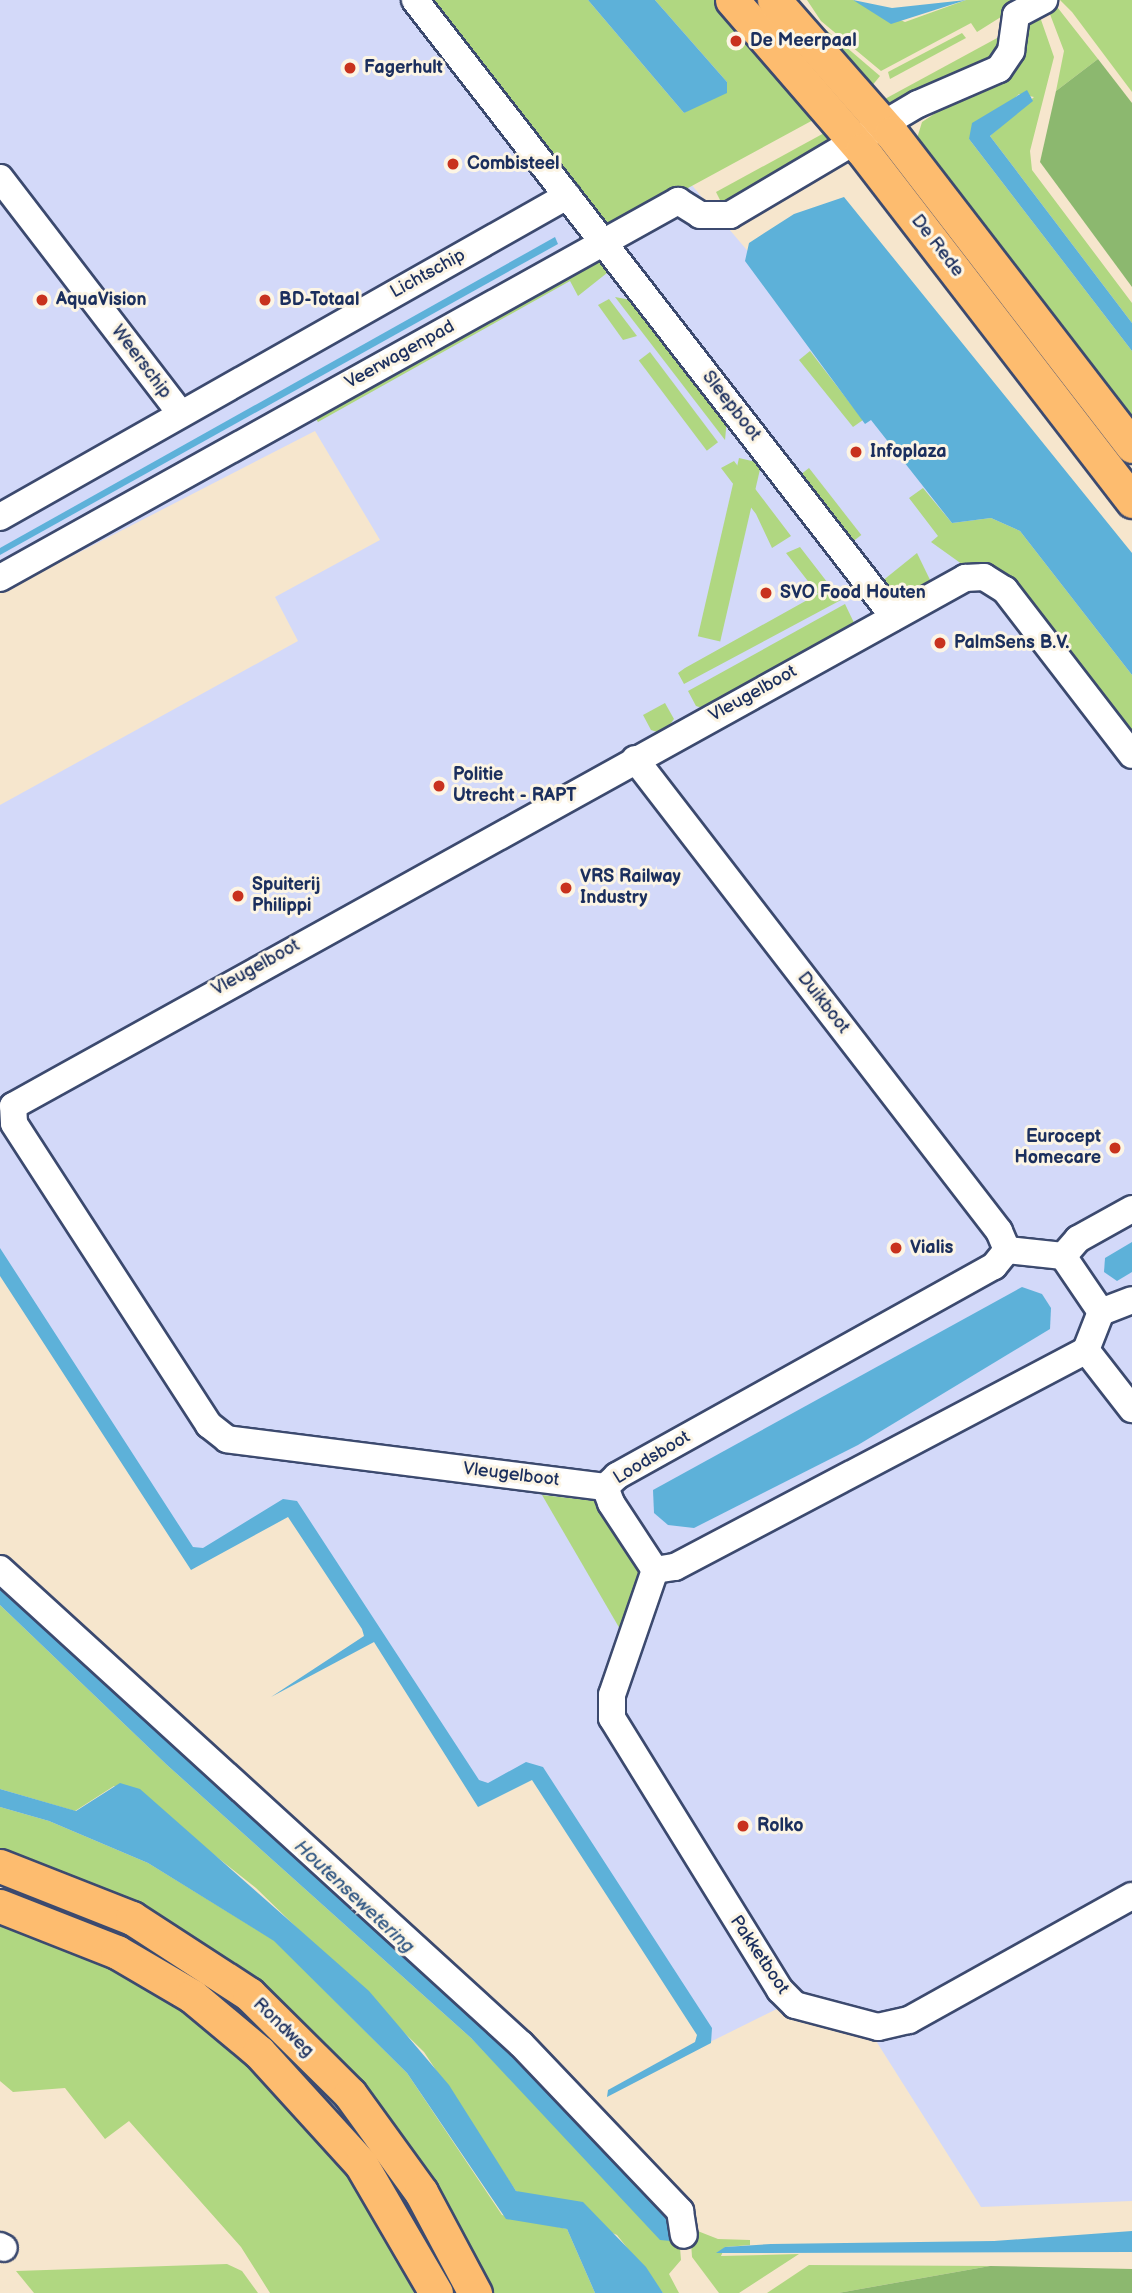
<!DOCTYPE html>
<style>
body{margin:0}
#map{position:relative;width:1132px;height:2293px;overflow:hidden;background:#f6e6cd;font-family:"Balsamiq Sans",sans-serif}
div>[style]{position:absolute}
.built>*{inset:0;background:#d3d9f9}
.green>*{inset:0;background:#b0d781;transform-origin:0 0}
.forest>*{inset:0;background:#8cb86f}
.water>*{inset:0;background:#5db1d9}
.roads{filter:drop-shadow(2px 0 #3c4a6f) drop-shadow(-2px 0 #3c4a6f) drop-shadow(0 2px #3c4a6f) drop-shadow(0 -2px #3c4a6f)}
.minor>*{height:26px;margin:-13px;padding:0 13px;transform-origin:13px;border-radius:13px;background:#fff}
.major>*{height:33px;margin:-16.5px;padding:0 16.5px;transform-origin:16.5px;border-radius:16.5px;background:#fdbc6f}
.dots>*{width:19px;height:19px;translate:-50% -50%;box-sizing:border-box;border:4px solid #fcf5e5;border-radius:50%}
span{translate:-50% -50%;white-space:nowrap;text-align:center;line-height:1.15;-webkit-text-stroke:6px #fcf5e5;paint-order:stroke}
.poi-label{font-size:18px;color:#1b2f5e;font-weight:700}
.left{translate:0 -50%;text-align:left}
.right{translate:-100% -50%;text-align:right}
.street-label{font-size:18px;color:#1b2f5e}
.water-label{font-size:19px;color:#2f5683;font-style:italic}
</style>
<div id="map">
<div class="built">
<i style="clip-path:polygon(0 0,557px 0,572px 44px,1132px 704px,1132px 2201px,981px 2207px,871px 2033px,785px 2005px,708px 2043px,536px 1770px,480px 1797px,290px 1507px,195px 1562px,0 1262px,0 805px,298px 641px,275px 597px,380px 540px,315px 431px,0 593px)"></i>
</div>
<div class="green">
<i style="clip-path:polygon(427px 0,588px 0,684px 113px,727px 82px,655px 0,718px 0,815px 119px,607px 232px,487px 69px,482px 72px,469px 56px,474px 51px,457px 30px,453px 33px)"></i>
<i style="clip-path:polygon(807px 0,853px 0,905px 22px,966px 0,1028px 0,977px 32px,971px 23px,881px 71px,821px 21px)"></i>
<i style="clip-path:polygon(1060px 0,1132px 0,1132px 92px,1072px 12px)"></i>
<i style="clip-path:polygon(1054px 3px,1098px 59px,1056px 91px,1064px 51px,1048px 9px)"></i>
<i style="clip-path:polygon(1039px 14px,1054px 57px,1030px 151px,1032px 170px,1132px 303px,1132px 323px,990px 136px,1034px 97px,1019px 94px,969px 139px,1132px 351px,1132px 435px,915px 145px,922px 122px,960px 97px,993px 87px,1026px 18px)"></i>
<i style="clip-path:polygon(818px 23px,880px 76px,871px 87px,855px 80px)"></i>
<i style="clip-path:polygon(1010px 31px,1001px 58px,887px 108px,883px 100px)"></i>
<i style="clip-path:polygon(962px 33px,966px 38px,890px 79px,888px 72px)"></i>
<i style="clip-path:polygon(826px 132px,835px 144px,733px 207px,721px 202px,716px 192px)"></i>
<i style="clip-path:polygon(600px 256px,612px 269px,578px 296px,570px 281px,318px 422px,311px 412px)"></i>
<i style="clip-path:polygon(615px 297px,636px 301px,727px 419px,725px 440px)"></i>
<i style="clip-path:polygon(609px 299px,637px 336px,623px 340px,598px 305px)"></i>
<i style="clip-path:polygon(810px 351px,863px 420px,853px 427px,799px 360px)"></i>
<i style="left:650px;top:352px;width:113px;height:14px;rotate:53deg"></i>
<i style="left:739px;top:458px;width:23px;height:183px;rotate:13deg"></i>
<i style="clip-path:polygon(734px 461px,791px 536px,772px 548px,756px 514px,721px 468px)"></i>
<i style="left:809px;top:468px;width:85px;height:14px;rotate:52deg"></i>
<i style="clip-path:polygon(923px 488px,952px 523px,991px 518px,1020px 531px,1132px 675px,1132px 742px,966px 567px,931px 542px,938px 536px,909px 498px)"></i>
<i style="clip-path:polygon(800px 547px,841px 600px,684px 684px,678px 673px,685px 668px,818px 594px,786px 553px)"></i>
<i style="clip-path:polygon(917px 553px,932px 584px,904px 594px,881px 582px)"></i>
<i style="clip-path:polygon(845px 604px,857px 629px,708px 710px,696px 706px,688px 691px)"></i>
<i style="clip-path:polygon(665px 703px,674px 719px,663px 734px,651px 730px,643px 715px)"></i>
<i style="clip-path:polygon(542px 1495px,596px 1501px,641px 1575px,624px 1636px)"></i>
<i style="clip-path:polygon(0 1605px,167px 1765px,471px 2038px,603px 2175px,679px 2235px,681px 2260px,669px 2274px,679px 2293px,663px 2293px,617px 2235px,516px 2191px,424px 2052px,256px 1888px,208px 1850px,114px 1786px,75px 1811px,0 1789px)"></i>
<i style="clip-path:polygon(0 1807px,49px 1821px,148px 1863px,275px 1941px,407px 2073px,502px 2215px,567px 2229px,595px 2293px,486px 2293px,437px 2190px,346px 2068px,0 1857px)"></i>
<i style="clip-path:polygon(0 1916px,77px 1945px,205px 2020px,342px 2157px,414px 2293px,270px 2293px,241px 2247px,129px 2121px,105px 2139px,65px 2088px,13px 2092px,0 2081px)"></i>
<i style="clip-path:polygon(690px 2228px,718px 2239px,750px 2240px,750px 2245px,725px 2247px,721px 2256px,799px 2254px,739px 2293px,719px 2293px,692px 2257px)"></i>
<i style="clip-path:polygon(227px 2264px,242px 2271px,258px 2293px,34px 2293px,16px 2271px)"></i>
<i style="clip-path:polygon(809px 2265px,990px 2266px,838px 2293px,767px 2293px)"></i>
</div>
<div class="forest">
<i style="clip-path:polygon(1098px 59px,1132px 103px,1132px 287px,1040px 162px,1056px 91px)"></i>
<i style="clip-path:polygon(990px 2266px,1132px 2269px,1132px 2293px,838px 2293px)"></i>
</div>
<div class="water">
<i style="clip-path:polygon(588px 0,655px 0,727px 82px,727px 93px,684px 113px)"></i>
<i style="clip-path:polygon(853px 0,892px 8px,966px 0,891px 24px)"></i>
<i style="clip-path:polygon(1027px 90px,1033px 101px,990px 136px,1132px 323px,1132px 351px,969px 139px,972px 123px)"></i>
<i style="clip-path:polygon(844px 197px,1132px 553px,1132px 675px,1020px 531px,991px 518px,952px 523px,871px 420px,865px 424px,745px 261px,749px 243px,794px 214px)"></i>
<i style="clip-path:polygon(555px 237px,558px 244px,0 555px,0 548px)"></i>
<i style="clip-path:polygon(1132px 1242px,1132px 1272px,1117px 1281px,1104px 1272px,1105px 1258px)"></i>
<i style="clip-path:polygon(0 1248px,193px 1547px,203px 1548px,283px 1499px,297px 1501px,479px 1780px,488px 1783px,526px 1762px,543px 1767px,712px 2028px,711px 2043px,607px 2097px,608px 2090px,695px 2042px,697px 2035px,532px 1780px,478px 1807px,374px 1642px,271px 1697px,364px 1636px,362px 1629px,288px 1517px,191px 1570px,0 1276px)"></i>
<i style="clip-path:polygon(1022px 1287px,1042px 1294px,1051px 1308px,1050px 1329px,858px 1445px,694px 1528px,668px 1525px,654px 1513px,653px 1490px)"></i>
<i style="clip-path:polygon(0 1586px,567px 2107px,666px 2215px,671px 2241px,660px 2240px,471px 2038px,167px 1765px,0 1605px)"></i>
<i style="clip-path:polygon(120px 1783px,140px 1789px,369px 1991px,449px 2085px,516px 2191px,583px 2202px,646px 2267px,663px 2293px,595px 2293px,567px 2229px,506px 2219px,407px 2073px,274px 1941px,148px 1863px,49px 1821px,0 1807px,0 1789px,76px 1811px)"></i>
<i style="clip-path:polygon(1132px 2231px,1132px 2252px,716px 2253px,725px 2247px,771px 2244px,994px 2241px)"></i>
</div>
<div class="roads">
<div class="minor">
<i style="left:415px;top:0;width:781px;rotate:52.18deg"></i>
<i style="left:0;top:178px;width:296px;rotate:52.5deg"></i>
<i style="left:0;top:517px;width:652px;rotate:-29.52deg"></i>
<i style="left:0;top:578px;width:776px;rotate:-29.08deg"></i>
<i style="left:678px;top:201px;width:26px;rotate:32deg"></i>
<i style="left:700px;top:215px;width:30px"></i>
<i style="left:730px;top:215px;width:218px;rotate:-30.6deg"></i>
<i style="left:918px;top:104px;width:88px;rotate:-23.4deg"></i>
<i style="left:999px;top:69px;width:22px;rotate:-56deg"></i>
<i style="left:1011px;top:51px;width:36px;rotate:-82deg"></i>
<i style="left:1016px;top:15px;width:32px;rotate:-28deg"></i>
<i style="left:635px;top:759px;width:596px;rotate:52.36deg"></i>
<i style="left:999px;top:1231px;width:21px;rotate:67deg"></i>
<i style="left:1132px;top:1209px;width:62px;rotate:150.9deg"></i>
<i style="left:1078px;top:1239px;width:23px;rotate:131deg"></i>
<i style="left:1063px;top:1256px;width:56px;rotate:-173.9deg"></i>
<i style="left:1007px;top:1250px;width:21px;rotate:129deg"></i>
<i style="left:994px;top:1266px;width:432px;rotate:150.9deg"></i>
<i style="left:617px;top:1476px;width:16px;rotate:137deg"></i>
<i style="left:605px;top:1487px;width:17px;rotate:69deg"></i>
<i style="left:611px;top:1503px;width:80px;rotate:56.7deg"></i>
<i style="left:655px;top:1570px;width:20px;rotate:-9deg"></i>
<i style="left:675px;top:1567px;width:465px;rotate:-27.8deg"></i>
<i style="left:1086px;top:1350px;width:41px;rotate:-68.5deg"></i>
<i style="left:1101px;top:1312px;width:33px;rotate:-21deg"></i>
<i style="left:1063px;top:1256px;width:68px;rotate:55.8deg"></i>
<i style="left:1086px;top:1350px;width:75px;rotate:52.1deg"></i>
<i style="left:605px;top:1487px;width:381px;rotate:-172.8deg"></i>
<i style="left:227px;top:1439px;width:23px;rotate:-142deg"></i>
<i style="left:209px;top:1425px;width:359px;rotate:-122.9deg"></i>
<i style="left:14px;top:1123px;width:17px;rotate:-93deg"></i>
<i style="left:13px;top:1106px;width:1089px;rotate:-29.01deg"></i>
<i style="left:965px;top:578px;width:19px;rotate:-3deg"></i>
<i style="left:984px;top:577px;width:25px;rotate:32deg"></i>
<i style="left:1005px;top:590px;width:208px;rotate:52.4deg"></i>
<i style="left:0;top:1569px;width:705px;rotate:42.36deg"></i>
<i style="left:521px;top:2044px;width:231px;rotate:46.4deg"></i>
<i style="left:680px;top:2211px;width:24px;rotate:81deg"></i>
<i style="left:655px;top:1570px;width:132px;rotate:109deg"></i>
<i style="left:612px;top:1695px;width:23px;rotate:90deg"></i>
<i style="left:612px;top:1718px;width:320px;rotate:58.3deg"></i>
<i style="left:780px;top:1990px;width:21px;rotate:45deg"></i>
<i style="left:795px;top:2005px;width:86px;rotate:14.8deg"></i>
<i style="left:878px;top:2027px;width:32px;rotate:-13deg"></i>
<i style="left:909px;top:2020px;width:255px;rotate:-29.1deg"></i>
<i style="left:0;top:2246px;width:4px;rotate:27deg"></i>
</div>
<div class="major">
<i style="left:732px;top:0;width:198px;rotate:49.1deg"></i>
<i style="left:862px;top:150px;width:443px;rotate:52.4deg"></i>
<i style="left:774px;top:0;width:177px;rotate:48.7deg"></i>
<i style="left:891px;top:133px;width:395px;rotate:52.4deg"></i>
<i style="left:0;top:1866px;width:142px;rotate:21.5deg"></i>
<i style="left:132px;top:1918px;width:140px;rotate:33deg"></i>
<i style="left:249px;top:1994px;width:142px;rotate:44.7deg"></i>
<i style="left:350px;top:2094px;width:121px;rotate:54.1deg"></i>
<i style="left:421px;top:2192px;width:115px;rotate:61.9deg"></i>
<i style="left:0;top:1906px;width:126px;rotate:21.5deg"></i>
<i style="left:117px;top:1952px;width:87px;rotate:30.4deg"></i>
<i style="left:192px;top:1996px;width:87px;rotate:39.9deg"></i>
<i style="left:259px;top:2052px;width:151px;rotate:47.7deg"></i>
<i style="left:361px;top:2164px;width:149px;rotate:59.8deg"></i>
</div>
</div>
<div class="dots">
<i style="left:736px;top:41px;background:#c8321e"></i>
<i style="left:350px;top:68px;background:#c8321e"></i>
<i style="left:453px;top:164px;background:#c8321e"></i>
<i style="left:42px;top:300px;background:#c8321e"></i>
<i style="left:265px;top:300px;background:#c8321e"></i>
<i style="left:856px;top:452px;background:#c8321e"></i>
<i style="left:766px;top:593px;background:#c8321e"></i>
<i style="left:940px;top:643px;background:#c8321e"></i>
<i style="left:439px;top:786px;background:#c8321e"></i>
<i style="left:566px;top:888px;background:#c8321e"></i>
<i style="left:238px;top:896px;background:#c8321e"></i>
<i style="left:1115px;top:1148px;background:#c8321e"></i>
<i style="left:896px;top:1248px;background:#c8321e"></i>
<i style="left:743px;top:1826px;background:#c8321e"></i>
</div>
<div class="poi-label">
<span class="left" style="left:750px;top:41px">De Meerpaal</span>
<span class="left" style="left:364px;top:68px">Fagerhult</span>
<span class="left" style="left:467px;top:164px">Combisteel</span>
<span class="left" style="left:56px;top:300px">AquaVision</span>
<span class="left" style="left:279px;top:300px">BD-Totaal</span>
<span class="left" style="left:870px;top:452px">Infoplaza</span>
<span class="left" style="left:780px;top:593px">SVO Food Houten</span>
<span class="left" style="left:954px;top:643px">PalmSens B.V.</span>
<span class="left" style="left:453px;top:786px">Politie<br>Utrecht - RAPT</span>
<span class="left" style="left:580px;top:888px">VRS Railway<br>Industry</span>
<span class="left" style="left:252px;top:896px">Spuiterij<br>Philippi</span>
<span class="right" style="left:1101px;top:1148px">Eurocept<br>Homecare</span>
<span class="left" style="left:910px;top:1248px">Vialis</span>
<span class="left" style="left:757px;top:1826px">Rolko</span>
</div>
<div class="street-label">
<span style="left:937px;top:246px;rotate:52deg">De Rede</span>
<span style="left:428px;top:274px;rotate:-29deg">Lichtschip</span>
<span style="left:400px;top:355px;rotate:-29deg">Veerwagenpad</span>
<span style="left:141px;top:362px;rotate:53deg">Weerschip</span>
<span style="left:731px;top:406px;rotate:52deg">Sleepboot</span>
<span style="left:753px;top:694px;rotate:-29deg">Vleugelboot</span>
<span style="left:256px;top:968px;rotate:-29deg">Vleugelboot</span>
<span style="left:823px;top:1003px;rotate:52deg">Duikboot</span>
<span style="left:652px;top:1458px;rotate:-31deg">Loodsboot</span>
<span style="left:511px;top:1475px;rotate:7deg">Vleugelboot</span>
<span style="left:759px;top:1955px;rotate:56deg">Pakketboot</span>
<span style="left:283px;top:2028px;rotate:44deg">Rondweg</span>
</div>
<div class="water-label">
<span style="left:354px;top:1897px;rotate:43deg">Houtensewetering</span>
</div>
</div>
